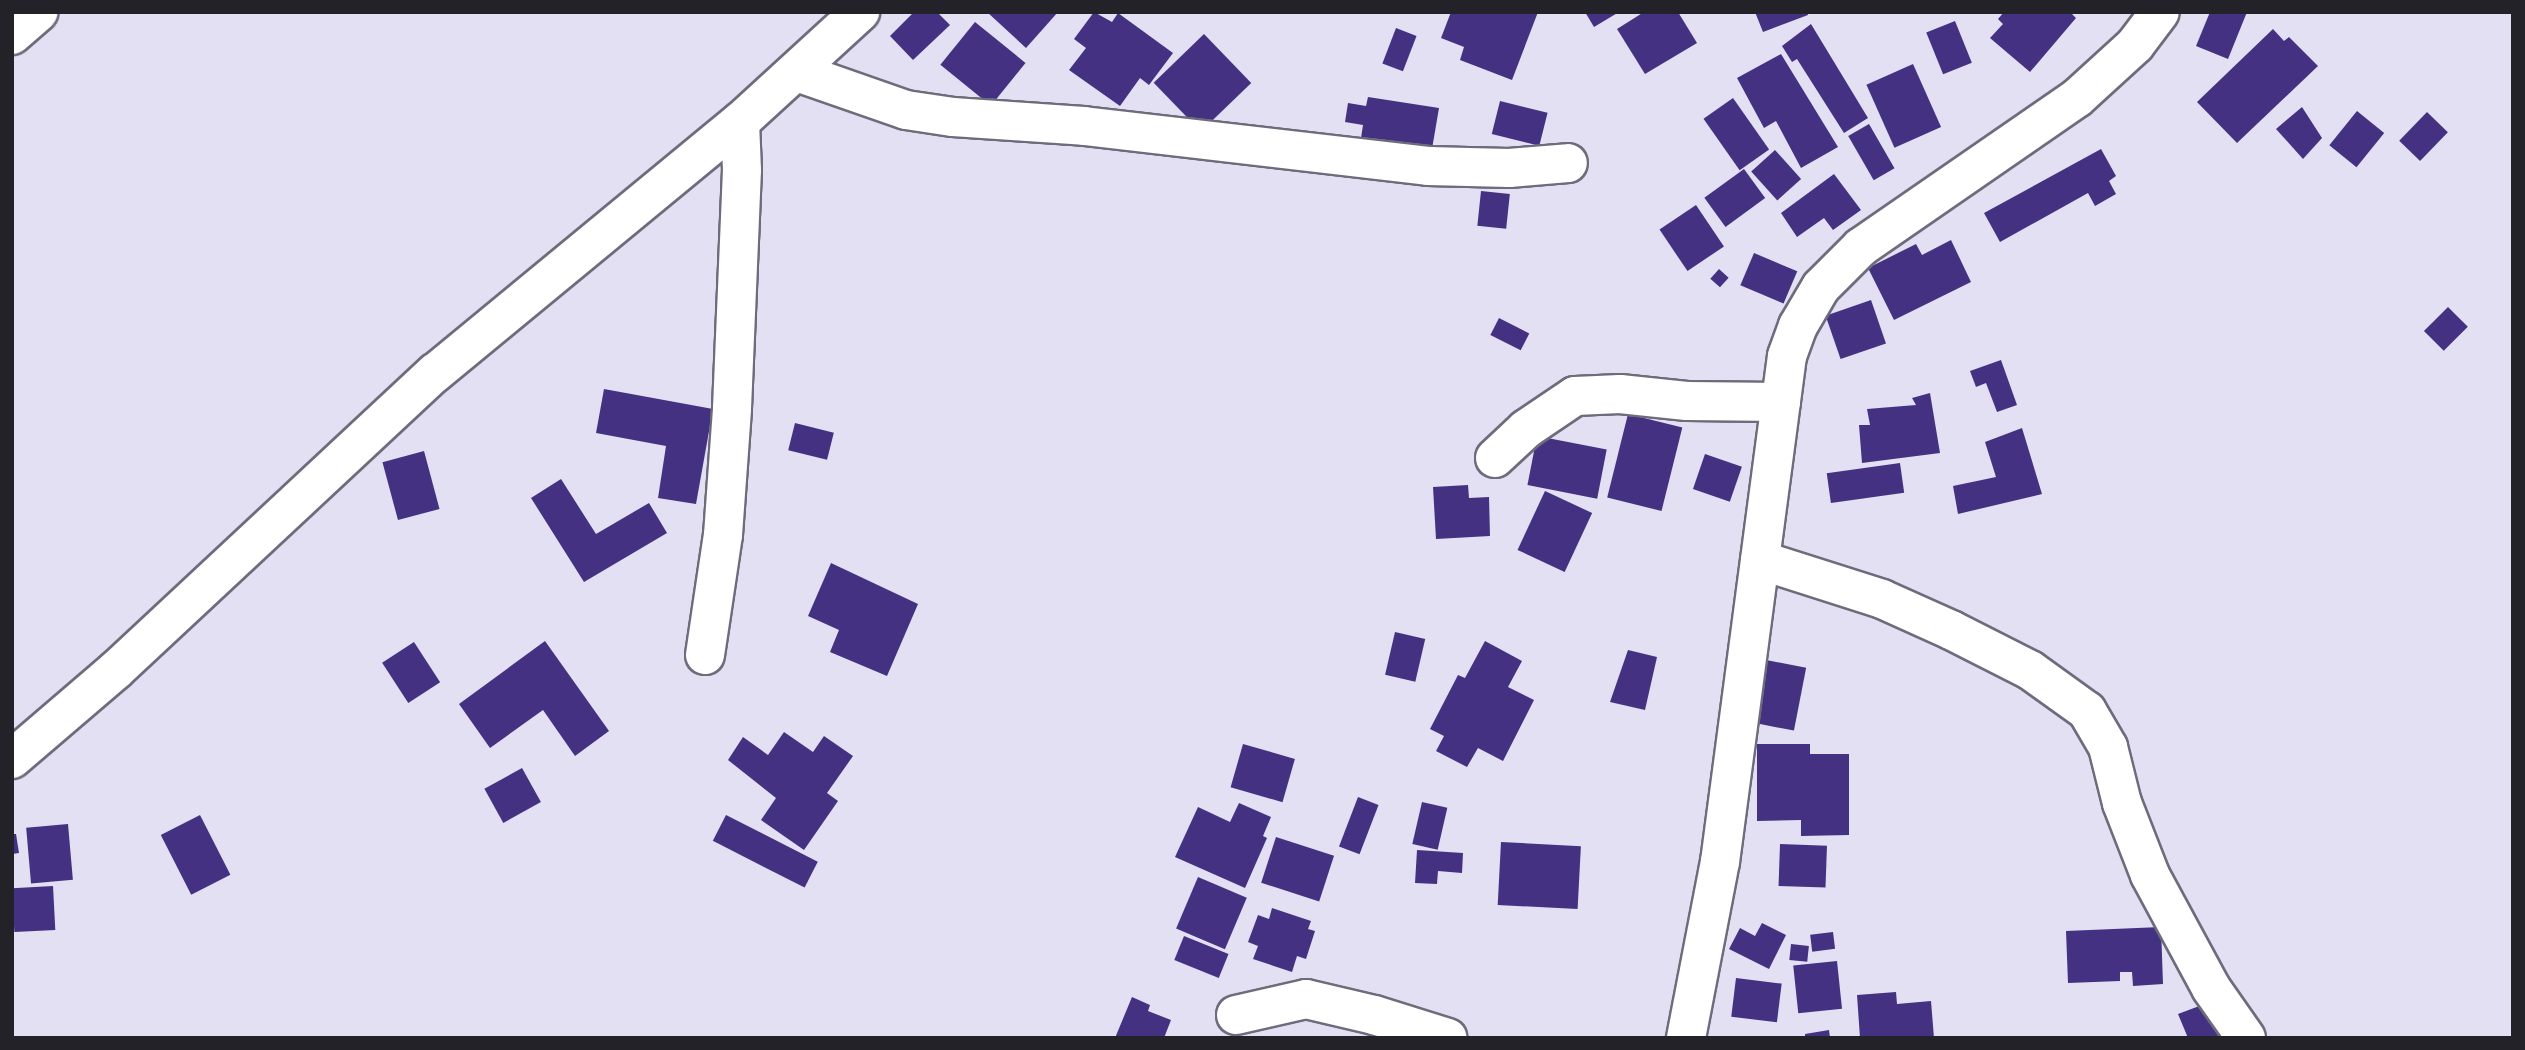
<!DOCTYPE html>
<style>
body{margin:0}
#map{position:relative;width:2525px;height:1050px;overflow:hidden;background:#e2e0f2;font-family:Quicksand,sans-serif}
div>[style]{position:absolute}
.building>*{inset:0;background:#453182;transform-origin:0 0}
.roads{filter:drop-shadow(2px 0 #6e6c7c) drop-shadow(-2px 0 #6e6c7c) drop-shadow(0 2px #6e6c7c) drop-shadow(0 -2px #6e6c7c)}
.street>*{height:38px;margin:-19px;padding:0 19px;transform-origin:19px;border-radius:19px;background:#fff}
.highway>*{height:38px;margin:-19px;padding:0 19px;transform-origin:19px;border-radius:19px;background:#fff}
span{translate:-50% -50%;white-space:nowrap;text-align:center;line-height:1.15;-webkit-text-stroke:7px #fff;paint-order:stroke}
.frame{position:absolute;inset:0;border:14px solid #222228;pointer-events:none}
</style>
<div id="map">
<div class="building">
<i style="clip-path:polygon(914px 12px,937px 12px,950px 25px,913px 60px,890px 36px)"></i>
<i style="clip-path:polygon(987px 12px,1058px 12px,1026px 48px)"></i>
<i style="clip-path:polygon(1094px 12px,1112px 22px,1118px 13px,1173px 53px,1149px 85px,1140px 78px,1120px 106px,1069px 70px,1086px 48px,1074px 39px)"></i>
<i style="clip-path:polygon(1451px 12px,1538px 12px,1512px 80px,1460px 60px,1464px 47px,1441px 38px)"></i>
<i style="clip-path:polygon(1585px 12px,1619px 12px,1594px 27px)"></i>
<i style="clip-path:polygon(1644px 12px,1678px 12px,1697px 43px,1645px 74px,1617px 29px)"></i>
<i style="clip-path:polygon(1755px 12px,1807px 12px,1808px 15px,1763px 32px)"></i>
<i style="clip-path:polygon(2004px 12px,2070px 12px,2076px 18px,2030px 72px,1990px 38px,2003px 24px,1998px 19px)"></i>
<i style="clip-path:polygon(2210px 12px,2247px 12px,2228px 59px,2196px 46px)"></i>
<i style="left:1955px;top:21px;width:45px;height:31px;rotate:68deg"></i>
<i style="left:975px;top:22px;width:65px;height:55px;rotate:39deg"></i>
<i style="clip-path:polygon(1811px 24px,1868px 118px,1844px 133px,1797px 59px,1792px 62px,1782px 46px)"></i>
<i style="left:1396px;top:28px;width:22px;height:38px;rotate:21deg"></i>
<i style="clip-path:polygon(2273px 29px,2284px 41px,2289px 37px,2318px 66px,2237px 143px,2197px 102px)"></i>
<i style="left:1204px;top:34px;width:68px;height:70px;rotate:46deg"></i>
<i style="clip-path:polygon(1781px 54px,1838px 147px,1801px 168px,1776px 121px,1764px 128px,1737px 78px)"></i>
<i style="left:1913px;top:64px;width:69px;height:51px;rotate:66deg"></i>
<i style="clip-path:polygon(1368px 97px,1439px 108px,1432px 149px,1361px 138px,1363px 125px,1345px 122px,1348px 103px,1366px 106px)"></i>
<i style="left:1733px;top:98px;width:63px;height:36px;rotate:55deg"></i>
<i style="left:1500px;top:101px;width:49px;height:34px;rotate:14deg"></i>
<i style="clip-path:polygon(2302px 107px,2322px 138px,2303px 159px,2276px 129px)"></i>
<i style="left:2357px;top:111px;width:35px;height:44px;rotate:39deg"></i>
<i style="left:2427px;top:112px;width:29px;height:40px;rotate:44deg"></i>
<i style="left:1869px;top:124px;width:51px;height:24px;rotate:60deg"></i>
<i style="clip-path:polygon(2101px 149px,2116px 176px,2109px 181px,2116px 194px,2095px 206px,2088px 193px,2000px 242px,1984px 213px)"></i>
<i style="left:1775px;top:150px;width:39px;height:32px;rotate:48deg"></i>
<i style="left:1744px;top:169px;width:36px;height:49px;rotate:54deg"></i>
<i style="clip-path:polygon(1834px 174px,1861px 210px,1833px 230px,1824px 218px,1797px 237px,1781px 213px)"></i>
<i style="left:1481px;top:191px;width:29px;height:35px;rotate:6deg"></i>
<i style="left:1696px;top:205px;width:50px;height:44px;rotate:56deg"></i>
<i style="clip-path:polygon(1951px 240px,1971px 282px,1894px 320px,1868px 268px,1916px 244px,1922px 255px)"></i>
<i style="left:1754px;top:253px;width:47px;height:35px;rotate:23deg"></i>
<i style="left:1719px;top:269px;width:13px;height:13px;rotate:42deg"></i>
<i style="left:1871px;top:300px;width:46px;height:48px;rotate:71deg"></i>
<i style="left:2448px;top:307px;width:28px;height:34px;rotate:45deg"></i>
<i style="left:1499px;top:318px;width:34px;height:19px;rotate:27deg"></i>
<i style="clip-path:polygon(2001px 360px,2017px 405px,1997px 412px,1986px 383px,1976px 387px,1970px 371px)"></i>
<i style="clip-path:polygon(604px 389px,713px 409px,696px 504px,658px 498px,666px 446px,596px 433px)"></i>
<i style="clip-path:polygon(1930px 393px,1940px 453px,1862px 463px,1859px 425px,1870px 425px,1867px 409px,1916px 405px,1912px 398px)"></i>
<i style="left:1628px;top:414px;width:56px;height:86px;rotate:14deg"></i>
<i style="left:795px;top:423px;width:40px;height:28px;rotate:14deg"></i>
<i style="clip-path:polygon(2022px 428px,2042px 494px,1958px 514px,1953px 486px,1996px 477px,1985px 442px)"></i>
<i style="left:1537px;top:436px;width:71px;height:50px;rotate:11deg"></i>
<i style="left:424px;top:451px;width:60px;height:43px;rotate:75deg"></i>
<i style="left:1705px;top:454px;width:39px;height:37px;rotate:19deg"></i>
<i style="left:1900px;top:463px;width:30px;height:74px;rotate:82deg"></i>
<i style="clip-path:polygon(561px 479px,596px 534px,649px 503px,667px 533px,584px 582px,531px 498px)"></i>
<i style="clip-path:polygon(1468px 485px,1469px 498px,1489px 497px,1490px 536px,1436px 539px,1433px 487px)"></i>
<i style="left:1545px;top:491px;width:52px;height:65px;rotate:25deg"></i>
<i style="clip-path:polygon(831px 563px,918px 604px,887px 676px,830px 652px,839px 630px,808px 616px)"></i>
<i style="left:1395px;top:632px;width:31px;height:44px;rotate:13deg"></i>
<i style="clip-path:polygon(545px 641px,609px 731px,575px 756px,543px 710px,490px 748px,459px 704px)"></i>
<i style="clip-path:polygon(1485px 641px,1522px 661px,1508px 687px,1534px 700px,1503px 761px,1478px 748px,1467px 767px,1436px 751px,1444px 736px,1430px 729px,1458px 675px,1465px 678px)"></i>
<i style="left:414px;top:642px;width:48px;height:38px;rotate:57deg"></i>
<i style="clip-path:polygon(1628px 650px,1657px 657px,1645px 710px,1610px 702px)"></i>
<i style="left:1761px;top:659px;width:46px;height:64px;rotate:11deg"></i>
<i style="clip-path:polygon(784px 732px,813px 752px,824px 736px,853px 756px,827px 793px,838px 801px,804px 850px,761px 820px,776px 798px,728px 760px,743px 737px,768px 755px)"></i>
<i style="left:1243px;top:744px;width:54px;height:45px;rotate:16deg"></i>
<i style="clip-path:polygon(1757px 744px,1810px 744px,1810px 754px,1849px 754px,1849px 835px,1801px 836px,1801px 820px,1757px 821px)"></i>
<i style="left:522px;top:768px;width:39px;height:43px;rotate:61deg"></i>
<i style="left:1358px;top:797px;width:22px;height:53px;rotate:21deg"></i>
<i style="left:1422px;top:802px;width:26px;height:43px;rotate:13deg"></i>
<i style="clip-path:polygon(1239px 803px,1271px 817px,1263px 836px,1267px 838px,1245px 888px,1175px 857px,1198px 807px,1230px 822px)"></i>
<i style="left:200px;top:815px;width:67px;height:44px;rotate:63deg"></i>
<i style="left:726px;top:815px;width:103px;height:29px;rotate:27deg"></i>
<i style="left:68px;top:824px;width:56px;height:42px;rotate:85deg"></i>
<i style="clip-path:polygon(12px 834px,16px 834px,19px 853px,12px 854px)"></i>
<i style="left:1276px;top:837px;width:61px;height:48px;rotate:18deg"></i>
<i style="left:1501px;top:842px;width:80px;height:63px;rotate:3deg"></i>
<i style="left:1780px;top:844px;width:47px;height:42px;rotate:2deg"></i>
<i style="clip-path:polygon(1417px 850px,1463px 853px,1462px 873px,1438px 871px,1437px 884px,1415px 883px)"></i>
<i style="left:1198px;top:877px;width:53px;height:56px;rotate:23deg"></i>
<i style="left:53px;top:886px;width:44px;height:41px;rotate:87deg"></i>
<i style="clip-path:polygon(1272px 908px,1311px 921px,1308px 929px,1315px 931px,1306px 959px,1297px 956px,1292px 972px,1253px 959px,1258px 946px,1248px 942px,1258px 915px,1269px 919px)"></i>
<i style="clip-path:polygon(1762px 923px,1786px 935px,1769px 969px,1729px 949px,1740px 928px,1755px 936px)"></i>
<i style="clip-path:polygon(2161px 927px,2163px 984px,2133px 986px,2132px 972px,2120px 972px,2120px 981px,2068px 983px,2066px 931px)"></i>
<i style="left:1833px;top:932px;width:17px;height:23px;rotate:83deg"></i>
<i style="left:1184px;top:936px;width:48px;height:26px;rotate:22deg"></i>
<i style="left:1791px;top:944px;width:18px;height:16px;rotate:6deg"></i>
<i style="left:1837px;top:961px;width:48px;height:44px;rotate:84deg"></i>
<i style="left:1736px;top:978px;width:46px;height:39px;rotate:7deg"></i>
<i style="clip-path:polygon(1896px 992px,1897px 1004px,1931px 1001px,1934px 1038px,1860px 1038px,1857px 995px)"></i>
<i style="clip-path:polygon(1132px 997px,1150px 1005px,1148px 1011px,1171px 1020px,1164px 1038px,1115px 1038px)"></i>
<i style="clip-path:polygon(2210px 1002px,2225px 1038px,2188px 1038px,2178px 1014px)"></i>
<i style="clip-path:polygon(1829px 1030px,1830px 1038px,1805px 1038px,1805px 1034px)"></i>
</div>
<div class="roads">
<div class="street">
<i style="left:797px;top:72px;width:115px;rotate:19.2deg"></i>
<i style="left:906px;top:110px;width:48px;rotate:8.5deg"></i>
<i style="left:953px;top:117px;width:131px;rotate:3.9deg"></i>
<i style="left:1084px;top:126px;width:346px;rotate:6.6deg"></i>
<i style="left:1428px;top:166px;width:81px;rotate:1.4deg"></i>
<i style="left:1509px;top:168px;width:59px;rotate:-4.8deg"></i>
<i style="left:1495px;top:458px;width:42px;rotate:-43.1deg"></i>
<i style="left:1526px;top:429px;width:59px;rotate:-34deg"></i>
<i style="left:1575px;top:396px;width:45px;rotate:-2.5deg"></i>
<i style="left:1620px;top:394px;width:67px;rotate:6deg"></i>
<i style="left:1687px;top:401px;width:94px;rotate:0.6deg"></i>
<i style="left:1760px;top:560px;width:128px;rotate:17.7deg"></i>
<i style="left:1882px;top:599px;width:76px;rotate:24.2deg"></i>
<i style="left:1951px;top:630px;width:89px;rotate:26.9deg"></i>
<i style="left:2030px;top:670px;width:70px;rotate:35.7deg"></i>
<i style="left:2087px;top:711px;width:42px;rotate:59.7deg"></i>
<i style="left:2108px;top:747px;width:58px;rotate:76deg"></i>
<i style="left:2122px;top:803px;width:77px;rotate:68.7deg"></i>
<i style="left:2150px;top:875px;width:128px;rotate:61.6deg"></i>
<i style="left:2211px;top:988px;width:61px;rotate:55deg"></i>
<i style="left:705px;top:655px;width:121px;rotate:-81.5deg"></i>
<i style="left:723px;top:535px;width:127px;rotate:-85.9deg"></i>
<i style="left:732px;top:408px;width:238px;rotate:-87.6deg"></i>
<i style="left:742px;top:170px;width:48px;rotate:-92.4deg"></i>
<i style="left:12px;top:759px;width:137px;rotate:-40.6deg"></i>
<i style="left:116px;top:670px;width:436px;rotate:-43deg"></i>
<i style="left:435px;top:373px;width:395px;rotate:-39.5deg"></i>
<i style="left:740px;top:122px;width:163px;rotate:-42.5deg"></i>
<i style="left:1236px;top:1015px;width:72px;rotate:-12.9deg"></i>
<i style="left:1306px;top:999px;width:70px;rotate:13.2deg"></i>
<i style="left:1374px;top:1015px;width:77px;rotate:17.3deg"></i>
<i style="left:1686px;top:1038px;width:179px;rotate:-79.1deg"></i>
<i style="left:1720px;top:862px;width:510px;rotate:-82.46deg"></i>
<i style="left:1787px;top:356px;width:32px;rotate:-70deg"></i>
<i style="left:1798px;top:326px;width:45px;rotate:-59.5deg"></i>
<i style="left:1821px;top:287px;width:57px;rotate:-45deg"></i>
<i style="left:1861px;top:247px;width:262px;rotate:-34.6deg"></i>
<i style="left:2077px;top:98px;width:79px;rotate:-42.4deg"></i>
<i style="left:2135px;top:45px;width:41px;rotate:-52.9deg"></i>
</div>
<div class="highway">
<i style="left:12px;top:35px;width:35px;rotate:-41deg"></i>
</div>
</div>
<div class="frame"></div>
</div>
